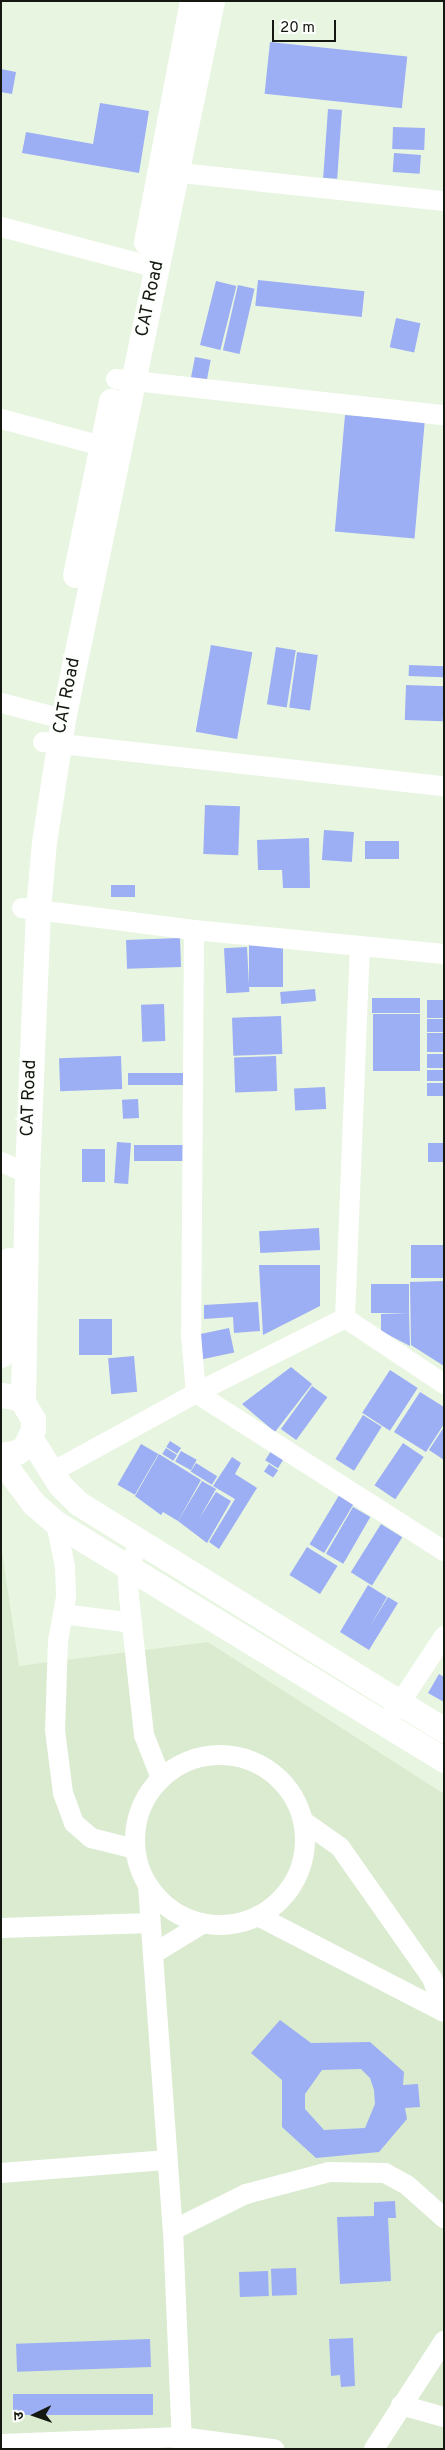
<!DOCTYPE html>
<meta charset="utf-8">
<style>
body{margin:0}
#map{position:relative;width:445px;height:2450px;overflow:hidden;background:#e8f5e1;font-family:Overpass,"Noto Sans Devanagari",sans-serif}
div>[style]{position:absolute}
.built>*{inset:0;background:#daebd0}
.building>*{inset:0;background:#9caef4;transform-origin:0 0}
.minor>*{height:20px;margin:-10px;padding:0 10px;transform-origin:10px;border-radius:10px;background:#fff}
.minor>.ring{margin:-10px;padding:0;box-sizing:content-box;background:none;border:20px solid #fff;border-radius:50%}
.tertiary>*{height:25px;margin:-12.5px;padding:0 12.5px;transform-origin:12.5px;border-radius:12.5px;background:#fff}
span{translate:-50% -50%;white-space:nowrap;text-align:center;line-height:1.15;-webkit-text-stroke:5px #fcfffb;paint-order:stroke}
.street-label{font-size:18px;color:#141811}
.frame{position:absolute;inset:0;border:2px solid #141811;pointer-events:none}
.north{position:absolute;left:10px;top:2390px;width:50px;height:50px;-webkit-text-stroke:4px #fcfffb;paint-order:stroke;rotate:267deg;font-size:14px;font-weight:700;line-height:20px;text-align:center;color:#141811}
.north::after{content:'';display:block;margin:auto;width:18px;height:22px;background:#141811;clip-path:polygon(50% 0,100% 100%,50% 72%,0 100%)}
.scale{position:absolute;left:272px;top:20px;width:64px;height:22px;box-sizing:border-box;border:2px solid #141811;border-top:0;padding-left:6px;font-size:15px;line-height:18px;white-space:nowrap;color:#141811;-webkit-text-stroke:4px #fcfffb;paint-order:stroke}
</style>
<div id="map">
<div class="built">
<i style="clip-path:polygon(1px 1545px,19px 1666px,208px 1642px,444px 1794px,444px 2449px,1px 2449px)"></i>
</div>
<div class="building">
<i style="left:270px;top:42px;width:138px;height:52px;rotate:6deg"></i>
<i style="clip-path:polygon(1px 69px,16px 72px,12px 94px,1px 92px)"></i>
<i style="clip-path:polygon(100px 103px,149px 111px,139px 173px,22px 153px,26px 132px,93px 144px)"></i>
<i style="left:328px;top:109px;width:14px;height:69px;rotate:4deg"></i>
<i style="left:393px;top:127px;width:32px;height:22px;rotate:2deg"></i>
<i style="left:394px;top:153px;width:27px;height:19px;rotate:4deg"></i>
<i style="left:258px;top:280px;width:107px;height:26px;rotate:6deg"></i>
<i style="left:216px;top:281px;width:21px;height:66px;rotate:14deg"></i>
<i style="left:238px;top:285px;width:17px;height:67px;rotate:13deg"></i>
<i style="left:396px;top:318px;width:25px;height:30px;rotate:12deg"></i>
<i style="left:195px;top:357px;width:16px;height:21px;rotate:11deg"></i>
<i style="left:345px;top:415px;width:80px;height:117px;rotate:5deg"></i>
<i style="left:211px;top:645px;width:42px;height:88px;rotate:10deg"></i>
<i style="left:276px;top:647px;width:20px;height:58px;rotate:9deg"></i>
<i style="left:297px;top:652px;width:21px;height:56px;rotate:8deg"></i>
<i style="left:409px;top:665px;width:35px;height:11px;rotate:2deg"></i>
<i style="left:406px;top:685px;width:38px;height:35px;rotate:2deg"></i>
<i style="left:205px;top:805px;width:35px;height:49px;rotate:2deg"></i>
<i style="left:324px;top:830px;width:30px;height:30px;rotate:4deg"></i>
<i style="clip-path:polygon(309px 838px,310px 888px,283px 888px,282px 870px,258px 870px,257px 840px)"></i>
<i style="left:365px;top:841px;width:34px;height:18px"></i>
<i style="left:111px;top:885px;width:24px;height:12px"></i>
<i style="left:180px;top:938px;width:29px;height:54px;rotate:88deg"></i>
<i style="left:283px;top:945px;width:42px;height:34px;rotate:90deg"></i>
<i style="left:247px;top:947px;width:45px;height:23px;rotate:87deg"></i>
<i style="left:315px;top:989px;width:12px;height:35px;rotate:85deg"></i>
<i style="left:372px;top:998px;width:48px;height:15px"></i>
<i style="left:427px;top:1000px;width:17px;height:18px"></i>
<i style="left:164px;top:1004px;width:37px;height:23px;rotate:88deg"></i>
<i style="left:373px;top:1014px;width:47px;height:40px"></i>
<i style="left:281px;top:1016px;width:38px;height:49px;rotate:88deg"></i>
<i style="left:427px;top:1019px;width:17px;height:13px"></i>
<i style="left:427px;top:1033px;width:17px;height:19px"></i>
<i style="left:420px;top:1054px;width:17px;height:47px;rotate:90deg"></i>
<i style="left:427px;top:1054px;width:17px;height:14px"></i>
<i style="left:121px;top:1056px;width:33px;height:62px;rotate:88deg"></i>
<i style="left:276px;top:1056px;width:35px;height:42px;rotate:88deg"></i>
<i style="left:427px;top:1070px;width:17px;height:11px"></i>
<i style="left:185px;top:1073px;width:12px;height:57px;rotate:90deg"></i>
<i style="left:427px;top:1083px;width:17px;height:13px"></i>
<i style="left:325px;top:1087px;width:22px;height:31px;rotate:87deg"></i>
<i style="left:138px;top:1099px;width:19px;height:16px;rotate:87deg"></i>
<i style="left:117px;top:1142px;width:14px;height:41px;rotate:4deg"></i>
<i style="left:428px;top:1143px;width:16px;height:19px"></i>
<i style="left:188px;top:1145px;width:16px;height:54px;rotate:90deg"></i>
<i style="left:105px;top:1149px;width:33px;height:23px;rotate:90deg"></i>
<i style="left:319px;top:1228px;width:22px;height:60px;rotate:87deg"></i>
<i style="left:444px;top:1245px;width:33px;height:33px;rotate:90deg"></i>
<i style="clip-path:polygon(259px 1265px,320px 1265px,320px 1306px,263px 1335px)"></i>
<i style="clip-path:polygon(444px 1281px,444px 1366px,411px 1345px,410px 1282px)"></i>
<i style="left:371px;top:1284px;width:38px;height:29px"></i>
<i style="clip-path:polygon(258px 1302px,260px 1331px,234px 1333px,233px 1317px,204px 1319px,204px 1305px)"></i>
<i style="clip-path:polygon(409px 1313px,410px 1346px,381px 1331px,381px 1314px)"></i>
<i style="left:112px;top:1319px;width:36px;height:33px;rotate:90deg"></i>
<i style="left:229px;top:1328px;width:25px;height:35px;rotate:78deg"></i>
<i style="left:134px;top:1356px;width:36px;height:26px;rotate:85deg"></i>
<i style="clip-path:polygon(291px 1367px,312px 1384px,275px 1432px,242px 1404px)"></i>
<i style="left:390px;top:1370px;width:33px;height:51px;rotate:33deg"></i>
<i style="left:312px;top:1386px;width:19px;height:53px;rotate:36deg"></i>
<i style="clip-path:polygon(420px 1392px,444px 1407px,444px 1424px,426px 1452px,394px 1432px)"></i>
<i style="left:363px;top:1415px;width:22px;height:52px;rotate:32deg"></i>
<i style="clip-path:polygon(444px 1427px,444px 1460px,429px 1450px)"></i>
<i style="left:170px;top:1441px;width:13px;height:7px;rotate:32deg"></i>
<i style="left:403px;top:1443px;width:25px;height:51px;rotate:34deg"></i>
<i style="left:141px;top:1444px;width:20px;height:47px;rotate:30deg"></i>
<i style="left:166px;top:1448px;width:13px;height:7px;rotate:32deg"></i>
<i style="left:181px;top:1451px;width:18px;height:12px;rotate:29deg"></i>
<i style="left:271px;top:1451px;width:15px;height:11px;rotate:32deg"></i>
<i style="clip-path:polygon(159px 1454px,201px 1480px,178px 1521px,163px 1512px,161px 1515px,135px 1496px)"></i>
<i style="clip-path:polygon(232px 1457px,241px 1463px,235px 1474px,257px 1488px,219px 1549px,209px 1542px,235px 1499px,213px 1486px)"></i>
<i style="left:196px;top:1463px;width:25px;height:10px;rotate:32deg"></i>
<i style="left:269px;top:1464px;width:11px;height:9px;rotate:34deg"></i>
<i style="clip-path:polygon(202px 1481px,216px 1489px,199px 1519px,216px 1492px,231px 1501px,207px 1543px,178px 1521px)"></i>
<i style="left:341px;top:1492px;width:17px;height:61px;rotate:31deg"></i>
<i style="left:353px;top:1507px;width:20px;height:54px;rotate:30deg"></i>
<i style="left:381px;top:1524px;width:25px;height:57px;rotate:32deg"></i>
<i style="left:307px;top:1547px;width:36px;height:33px;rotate:32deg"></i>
<i style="clip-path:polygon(368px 1585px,387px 1597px,369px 1628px,388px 1597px,398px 1603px,369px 1650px,340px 1632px)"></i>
<i style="clip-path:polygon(439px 1674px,444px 1677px,444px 1702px,428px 1693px)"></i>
<i style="clip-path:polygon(evenodd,280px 2020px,311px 2043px,370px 2042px,404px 2072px,403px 2085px,418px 2084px,420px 2107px,405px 2108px,407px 2119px,379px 2152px,316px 2158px,282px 2127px,282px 2080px,251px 2053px,280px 2020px,361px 2069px,370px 2078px,374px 2090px,375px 2104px,365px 2128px,324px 2130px,305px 2109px,305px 2094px,322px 2070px,361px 2069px)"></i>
<i style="clip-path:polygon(395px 2201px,396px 2218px,388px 2218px,391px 2281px,340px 2284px,337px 2217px,374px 2216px,374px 2202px)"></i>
<i style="left:296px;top:2268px;width:27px;height:25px;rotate:88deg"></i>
<i style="left:268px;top:2271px;width:25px;height:29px;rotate:88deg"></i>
<i style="clip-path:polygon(353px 2338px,355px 2386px,341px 2387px,340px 2375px,331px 2376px,329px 2339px)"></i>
<i style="left:150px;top:2339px;width:28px;height:134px;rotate:88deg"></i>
<i style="left:153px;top:2394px;width:21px;height:140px;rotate:90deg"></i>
</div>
<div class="minor">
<i style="left:162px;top:171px;width:284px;rotate:6.1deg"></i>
<i style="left:1px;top:227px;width:161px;rotate:14.7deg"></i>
<i style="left:116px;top:379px;width:330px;rotate:6.3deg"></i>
<i style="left:1px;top:419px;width:105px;rotate:15deg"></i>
<i style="left:1px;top:703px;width:64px;rotate:14.5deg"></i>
<i style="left:43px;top:742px;width:403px;rotate:6.3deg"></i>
<i style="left:22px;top:908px;width:173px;rotate:7.3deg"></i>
<i style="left:194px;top:930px;width:251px;rotate:5.5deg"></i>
<i style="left:194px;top:930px;width:404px;rotate:90.4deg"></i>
<i style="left:191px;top:1334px;width:59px;rotate:85.2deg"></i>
<i style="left:196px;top:1393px;width:294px;rotate:32.5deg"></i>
<i style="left:1px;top:1162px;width:28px;rotate:23deg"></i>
<i style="left:345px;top:1318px;width:372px;rotate:-87.7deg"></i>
<i style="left:52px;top:1472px;width:164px;rotate:-28.7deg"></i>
<i style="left:196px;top:1393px;width:167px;rotate:-26.7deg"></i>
<i style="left:345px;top:1318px;width:119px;rotate:33.7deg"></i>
<i style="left:56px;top:1523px;width:45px;rotate:78.4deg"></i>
<i style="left:65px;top:1567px;width:30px;rotate:88deg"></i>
<i style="left:66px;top:1597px;width:45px;rotate:100.3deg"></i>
<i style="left:58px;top:1641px;width:89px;rotate:91.9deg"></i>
<i style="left:55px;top:1730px;width:64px;rotate:82.8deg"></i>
<i style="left:63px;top:1793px;width:32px;rotate:70deg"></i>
<i style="left:74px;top:1823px;width:23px;rotate:41deg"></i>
<i style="left:91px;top:1838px;width:45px;rotate:14deg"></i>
<i style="left:141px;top:1543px;width:27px;rotate:121deg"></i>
<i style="left:127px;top:1566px;width:31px;rotate:86deg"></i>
<i style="left:129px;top:1597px;width:139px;rotate:83.8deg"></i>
<i style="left:144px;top:1735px;width:46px;rotate:68.4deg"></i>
<i style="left:63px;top:1614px;width:70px;rotate:7.4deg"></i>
<i style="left:392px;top:1715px;width:95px;rotate:-56.6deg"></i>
<i class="ring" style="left:135px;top:1755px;width:150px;height:150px"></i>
<i style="left:303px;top:1821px;width:45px;rotate:35.1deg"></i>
<i style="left:340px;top:1847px;width:160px;rotate:54.9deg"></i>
<i style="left:432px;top:1978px;width:35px;rotate:70deg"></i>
<i style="left:148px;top:1885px;width:346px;rotate:85.9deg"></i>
<i style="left:173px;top:2230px;width:219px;rotate:87.6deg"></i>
<i style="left:258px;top:1916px;width:209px;rotate:27.3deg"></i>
<i style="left:1px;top:1928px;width:149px;rotate:-1.9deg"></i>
<i style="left:153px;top:1954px;width:57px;rotate:-31.5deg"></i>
<i style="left:1px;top:2173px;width:167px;rotate:-4.5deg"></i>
<i style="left:173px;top:2230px;width:81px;rotate:-26.3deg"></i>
<i style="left:246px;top:2194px;width:86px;rotate:-14.8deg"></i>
<i style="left:329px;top:2172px;width:56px;rotate:1deg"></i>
<i style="left:385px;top:2173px;width:25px;rotate:29deg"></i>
<i style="left:407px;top:2185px;width:50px;rotate:41.7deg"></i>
<i style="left:401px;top:2405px;width:45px;rotate:15.6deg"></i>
<i style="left:1px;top:2444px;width:180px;rotate:-2.2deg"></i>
<i style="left:181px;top:2437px;width:94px;rotate:7.4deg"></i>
<i style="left:374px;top:2449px;width:129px;rotate:-57.1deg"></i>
</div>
<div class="tertiary">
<i style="left:146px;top:242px;width:245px;rotate:-79.2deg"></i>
<i style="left:75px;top:575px;width:178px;rotate:-78.3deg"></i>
<i style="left:1px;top:1355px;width:47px;rotate:-81.3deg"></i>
<i style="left:8px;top:1309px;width:49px;rotate:-88.8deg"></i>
<i style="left:1px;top:1395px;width:14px;rotate:8deg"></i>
<i style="left:15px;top:1397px;width:9px;rotate:32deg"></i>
<i style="left:23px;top:1402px;width:20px;rotate:60deg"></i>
<i style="left:33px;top:1419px;width:10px;rotate:90deg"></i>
<i style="left:33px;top:1429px;width:20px;rotate:114deg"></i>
<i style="left:25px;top:1447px;width:9px;rotate:148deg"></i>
<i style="left:17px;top:1452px;width:16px;rotate:169deg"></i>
<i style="left:23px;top:1402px;width:229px;rotate:-89deg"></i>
<i style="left:27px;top:1173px;width:263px;rotate:-87.6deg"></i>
<i style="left:38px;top:910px;width:68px;rotate:-85deg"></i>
<i style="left:44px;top:842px;width:124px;rotate:-81.2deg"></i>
<i style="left:63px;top:719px;width:733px;rotate:-78.28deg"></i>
<i style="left:31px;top:1439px;width:54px;rotate:57.8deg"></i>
<i style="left:60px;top:1485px;width:25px;rotate:45deg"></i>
<i style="left:78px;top:1503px;width:431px;rotate:31.8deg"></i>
<i style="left:1px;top:1460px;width:54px;rotate:53.3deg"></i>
<i style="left:33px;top:1503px;width:30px;rotate:41deg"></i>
<i style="left:56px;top:1523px;width:455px;rotate:31.4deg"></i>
</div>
<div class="street-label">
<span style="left:151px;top:299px;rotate:-78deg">CAT Road</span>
<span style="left:68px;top:696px;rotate:-79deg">CAT Road</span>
<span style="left:30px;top:1098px;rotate:-88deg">CAT Road</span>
</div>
<div class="frame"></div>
<div class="north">उ</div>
<div class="scale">20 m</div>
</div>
